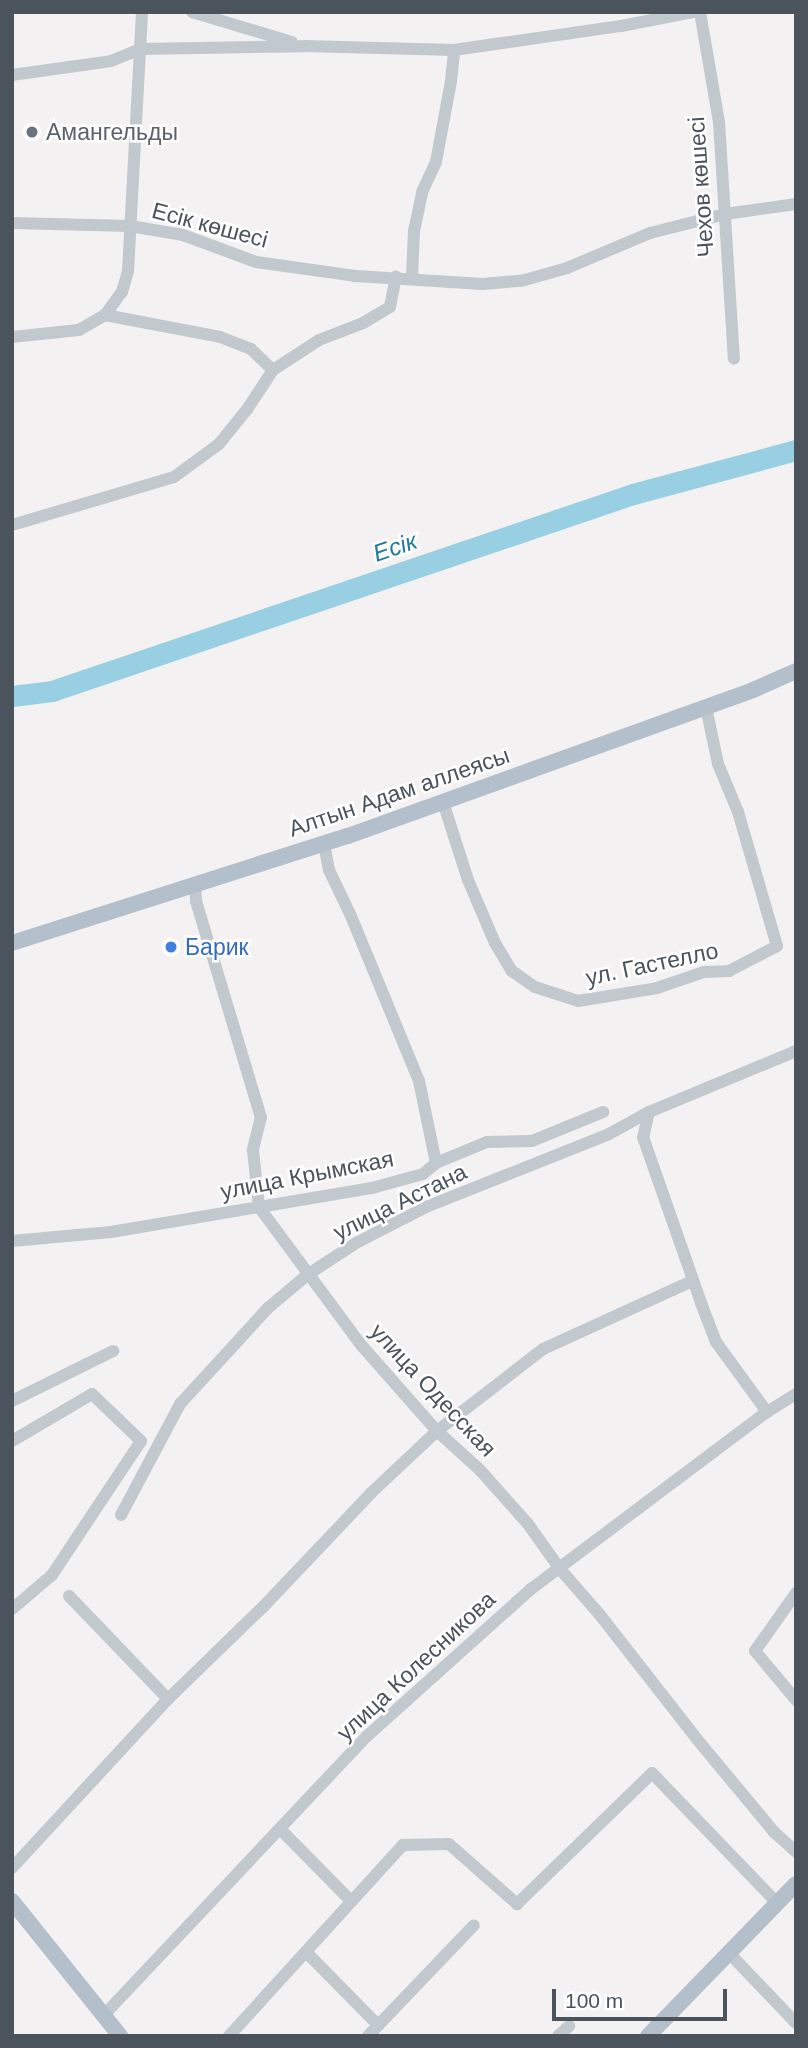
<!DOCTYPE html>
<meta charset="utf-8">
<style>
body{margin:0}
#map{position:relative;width:808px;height:2048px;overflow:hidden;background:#f3f1f1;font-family:Helvetica,sans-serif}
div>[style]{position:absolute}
.river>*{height:21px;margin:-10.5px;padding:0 10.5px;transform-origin:10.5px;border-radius:10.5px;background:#98cfe2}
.minor>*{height:12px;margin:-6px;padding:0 6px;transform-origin:6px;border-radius:6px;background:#c1c8ce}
.major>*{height:16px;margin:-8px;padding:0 8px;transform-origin:8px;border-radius:8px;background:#b4bfcc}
.dots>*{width:19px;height:19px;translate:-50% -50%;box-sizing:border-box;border:4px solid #fff;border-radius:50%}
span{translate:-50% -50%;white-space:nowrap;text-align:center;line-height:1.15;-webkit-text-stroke:5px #fff;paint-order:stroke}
.worship-label{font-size:23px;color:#5b616d}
.left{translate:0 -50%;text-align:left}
.street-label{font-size:23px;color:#4b535c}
.shop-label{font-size:23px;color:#366cbe}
.water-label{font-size:24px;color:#1f7c9c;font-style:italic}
.frame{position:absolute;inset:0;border:14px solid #4b535c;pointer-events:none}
.scale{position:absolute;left:552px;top:1989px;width:175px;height:32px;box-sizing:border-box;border:4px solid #4b535c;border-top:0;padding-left:9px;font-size:21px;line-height:24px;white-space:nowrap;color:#4b535c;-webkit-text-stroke:5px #fff;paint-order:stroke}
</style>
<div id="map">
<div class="river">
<i style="left:12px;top:696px;width:40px;rotate:-7.1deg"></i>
<i style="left:52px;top:691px;width:613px;rotate:-18.73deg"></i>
<i style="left:633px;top:494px;width:169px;rotate:-15.1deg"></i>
</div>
<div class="minor">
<i style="left:192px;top:12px;width:104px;rotate:16.7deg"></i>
<i style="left:700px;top:12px;width:112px;rotate:80.2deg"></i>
<i style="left:719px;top:122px;width:237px;rotate:86.4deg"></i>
<i style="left:12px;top:75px;width:100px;rotate:-8deg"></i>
<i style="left:111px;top:61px;width:31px;rotate:-22deg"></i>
<i style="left:140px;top:49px;width:164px;rotate:-1deg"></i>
<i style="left:304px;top:46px;width:150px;rotate:1.5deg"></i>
<i style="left:454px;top:50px;width:169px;rotate:-8.2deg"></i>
<i style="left:621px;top:26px;width:73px;rotate:-11deg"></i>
<i style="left:12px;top:223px;width:118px;rotate:1.5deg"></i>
<i style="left:130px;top:226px;width:54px;rotate:9.6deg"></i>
<i style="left:183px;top:235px;width:78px;rotate:20.3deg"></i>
<i style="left:256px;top:262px;width:100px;rotate:8deg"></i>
<i style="left:355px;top:276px;width:128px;rotate:3.6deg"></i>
<i style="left:483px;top:284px;width:38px;rotate:-5deg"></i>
<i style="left:521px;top:281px;width:48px;rotate:-15.8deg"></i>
<i style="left:567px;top:268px;width:90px;rotate:-22.9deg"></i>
<i style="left:650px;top:233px;width:77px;rotate:-14.2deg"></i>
<i style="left:725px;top:214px;width:72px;rotate:-8deg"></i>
<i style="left:412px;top:277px;width:46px;rotate:-87.5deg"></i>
<i style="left:414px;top:231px;width:40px;rotate:-78deg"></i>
<i style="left:422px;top:192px;width:33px;rotate:-65deg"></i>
<i style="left:436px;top:162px;width:82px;rotate:-79.5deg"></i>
<i style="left:451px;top:81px;width:31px;rotate:-84deg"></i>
<i style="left:105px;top:315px;width:29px;rotate:-54deg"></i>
<i style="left:122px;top:292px;width:22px;rotate:-74deg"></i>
<i style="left:128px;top:271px;width:259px;rotate:-86.9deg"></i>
<i style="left:12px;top:337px;width:67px;rotate:-6deg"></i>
<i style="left:79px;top:330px;width:30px;rotate:-30deg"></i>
<i style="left:105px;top:315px;width:117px;rotate:10.8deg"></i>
<i style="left:220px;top:337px;width:33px;rotate:21deg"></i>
<i style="left:251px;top:349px;width:30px;rotate:44deg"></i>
<i style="left:12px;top:525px;width:169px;rotate:-16.5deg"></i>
<i style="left:174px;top:477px;width:56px;rotate:-36.3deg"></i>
<i style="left:219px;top:444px;width:46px;rotate:-51.1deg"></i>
<i style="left:248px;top:408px;width:45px;rotate:-56.7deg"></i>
<i style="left:273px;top:370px;width:55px;rotate:-33.1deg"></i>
<i style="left:319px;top:340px;width:47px;rotate:-21.1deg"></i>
<i style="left:363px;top:323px;width:31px;rotate:-31deg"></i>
<i style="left:390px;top:307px;width:31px;rotate:-79deg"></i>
<i style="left:443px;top:802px;width:82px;rotate:72.2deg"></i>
<i style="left:468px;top:880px;width:69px;rotate:66.8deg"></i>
<i style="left:495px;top:943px;width:33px;rotate:59deg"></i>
<i style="left:512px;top:971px;width:28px;rotate:35deg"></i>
<i style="left:535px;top:987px;width:45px;rotate:18deg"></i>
<i style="left:578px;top:1001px;width:80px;rotate:-9.3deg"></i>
<i style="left:657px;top:988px;width:50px;rotate:-18.8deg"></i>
<i style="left:704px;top:972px;width:25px;rotate:-2deg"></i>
<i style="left:729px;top:971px;width:54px;rotate:-27.5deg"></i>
<i style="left:777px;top:946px;width:140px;rotate:-106.2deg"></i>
<i style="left:738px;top:812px;width:52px;rotate:-112.6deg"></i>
<i style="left:718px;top:764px;width:58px;rotate:-101.9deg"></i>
<i style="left:195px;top:885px;width:16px;rotate:86deg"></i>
<i style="left:196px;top:901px;width:226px;rotate:73.3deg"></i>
<i style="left:261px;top:1117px;width:34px;rotate:104deg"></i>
<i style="left:253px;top:1150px;width:57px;rotate:84deg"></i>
<i style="left:259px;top:1207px;width:173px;rotate:53.5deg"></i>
<i style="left:362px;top:1346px;width:113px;rotate:48.6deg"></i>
<i style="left:437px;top:1431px;width:58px;rotate:42.2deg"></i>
<i style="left:480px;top:1470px;width:72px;rotate:48.4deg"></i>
<i style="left:528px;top:1524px;width:55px;rotate:54.6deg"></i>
<i style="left:560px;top:1569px;width:61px;rotate:49deg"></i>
<i style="left:600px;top:1615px;width:156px;rotate:52deg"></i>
<i style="left:696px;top:1738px;width:122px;rotate:50.3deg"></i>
<i style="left:774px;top:1832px;width:30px;rotate:42deg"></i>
<i style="left:649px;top:1112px;width:26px;rotate:103deg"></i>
<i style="left:643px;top:1137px;width:176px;rotate:70.7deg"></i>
<i style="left:701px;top:1303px;width:42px;rotate:69deg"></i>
<i style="left:716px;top:1342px;width:87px;rotate:53.9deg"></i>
<i style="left:436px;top:1163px;width:55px;rotate:-22.4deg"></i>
<i style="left:487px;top:1142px;width:45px;rotate:-1.3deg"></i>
<i style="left:532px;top:1141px;width:77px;rotate:-22.2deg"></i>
<i style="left:12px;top:1241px;width:99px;rotate:-5.2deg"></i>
<i style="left:111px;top:1232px;width:265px;rotate:-9.6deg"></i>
<i style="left:372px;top:1188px;width:53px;rotate:-15.4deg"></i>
<i style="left:423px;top:1174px;width:17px;rotate:-40deg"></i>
<i style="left:436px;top:1163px;width:84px;rotate:-101.7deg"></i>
<i style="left:419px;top:1081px;width:178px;rotate:-112.4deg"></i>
<i style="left:351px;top:916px;width:51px;rotate:-115.6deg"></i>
<i style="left:329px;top:870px;width:26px;rotate:-101deg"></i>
<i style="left:12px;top:1401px;width:113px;rotate:-26.3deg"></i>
<i style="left:12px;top:1441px;width:93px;rotate:-30.4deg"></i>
<i style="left:92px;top:1394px;width:68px;rotate:43.8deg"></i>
<i style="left:141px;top:1441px;width:161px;rotate:123.6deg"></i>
<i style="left:52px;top:1575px;width:52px;rotate:139.6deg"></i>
<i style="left:121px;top:1515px;width:126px;rotate:-62deg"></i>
<i style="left:180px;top:1404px;width:130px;rotate:-47.5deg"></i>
<i style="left:268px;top:1308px;width:51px;rotate:-40.2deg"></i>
<i style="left:307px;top:1275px;width:59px;rotate:-33.1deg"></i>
<i style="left:356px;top:1243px;width:79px;rotate:-27.2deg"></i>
<i style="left:426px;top:1207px;width:197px;rotate:-21.7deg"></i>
<i style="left:609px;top:1134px;width:46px;rotate:-28.8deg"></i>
<i style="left:649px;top:1112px;width:159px;rotate:-22.5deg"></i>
<i style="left:796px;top:1593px;width:71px;rotate:125.3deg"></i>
<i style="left:755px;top:1651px;width:64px;rotate:50.1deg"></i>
<i style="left:69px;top:1596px;width:143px;rotate:46.1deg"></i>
<i style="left:281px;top:1830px;width:98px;rotate:45.4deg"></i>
<i style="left:12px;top:1868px;width:230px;rotate:-47.3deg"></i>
<i style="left:168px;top:1699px;width:132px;rotate:-44.1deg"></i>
<i style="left:263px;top:1607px;width:157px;rotate:-46.5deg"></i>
<i style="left:371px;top:1493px;width:91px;rotate:-43.2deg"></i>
<i style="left:437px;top:1431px;width:134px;rotate:-37.7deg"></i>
<i style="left:543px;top:1349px;width:164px;rotate:-24.5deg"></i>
<i style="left:306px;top:1952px;width:103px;rotate:45.4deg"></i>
<i style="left:729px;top:1953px;width:97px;rotate:46.3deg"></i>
<i style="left:104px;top:2015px;width:382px;rotate:-46.7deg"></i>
<i style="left:366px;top:1737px;width:222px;rotate:-41.9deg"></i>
<i style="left:531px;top:1589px;width:295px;rotate:-36.9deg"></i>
<i style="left:767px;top:1412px;width:34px;rotate:-32deg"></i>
<i style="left:229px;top:2036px;width:258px;rotate:-47.7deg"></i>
<i style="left:403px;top:1845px;width:46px;rotate:-1.2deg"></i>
<i style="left:449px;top:1844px;width:91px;rotate:41.4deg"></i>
<i style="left:517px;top:1904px;width:188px;rotate:-44.1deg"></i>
<i style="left:652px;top:1773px;width:180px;rotate:46.1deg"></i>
<i style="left:368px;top:2036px;width:153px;rotate:-46.3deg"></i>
<i style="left:558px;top:2036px;width:15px;rotate:-42deg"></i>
</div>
<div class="major">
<i style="left:12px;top:943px;width:353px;rotate:-17.7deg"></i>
<i style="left:348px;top:836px;width:431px;rotate:-19.8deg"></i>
<i style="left:753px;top:690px;width:47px;rotate:-23.8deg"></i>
<i style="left:12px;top:1901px;width:173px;rotate:51.3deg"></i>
<i style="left:648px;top:2036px;width:212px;rotate:-45.8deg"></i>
</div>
<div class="dots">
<i style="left:32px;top:132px;background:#6b7280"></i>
<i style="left:171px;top:947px;background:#3f7fe0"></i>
</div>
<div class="worship-label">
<span class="left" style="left:46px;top:132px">Амангельды</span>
</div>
<div class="street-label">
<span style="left:701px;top:187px;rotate:-94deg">Чехов көшесі</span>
<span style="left:210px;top:225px;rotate:15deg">Есік көшесі</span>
<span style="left:399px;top:792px;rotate:-19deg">Алтын Адам аллеясы</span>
<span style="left:652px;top:964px;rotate:-12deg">ул. Гастелло</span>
<span style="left:307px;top:1175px;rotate:-11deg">улица Крымская</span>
<span style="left:400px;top:1202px;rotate:-26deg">улица Астана</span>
<span style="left:433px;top:1390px;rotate:47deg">улица Одесская</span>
<span style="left:416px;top:1666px;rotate:-43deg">улица Колесникова</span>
</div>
<div class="shop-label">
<span class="left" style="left:185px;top:947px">Барик</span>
</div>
<div class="water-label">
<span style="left:395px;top:547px;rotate:-19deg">Есік</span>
</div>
<div class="frame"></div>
<div class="scale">100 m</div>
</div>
